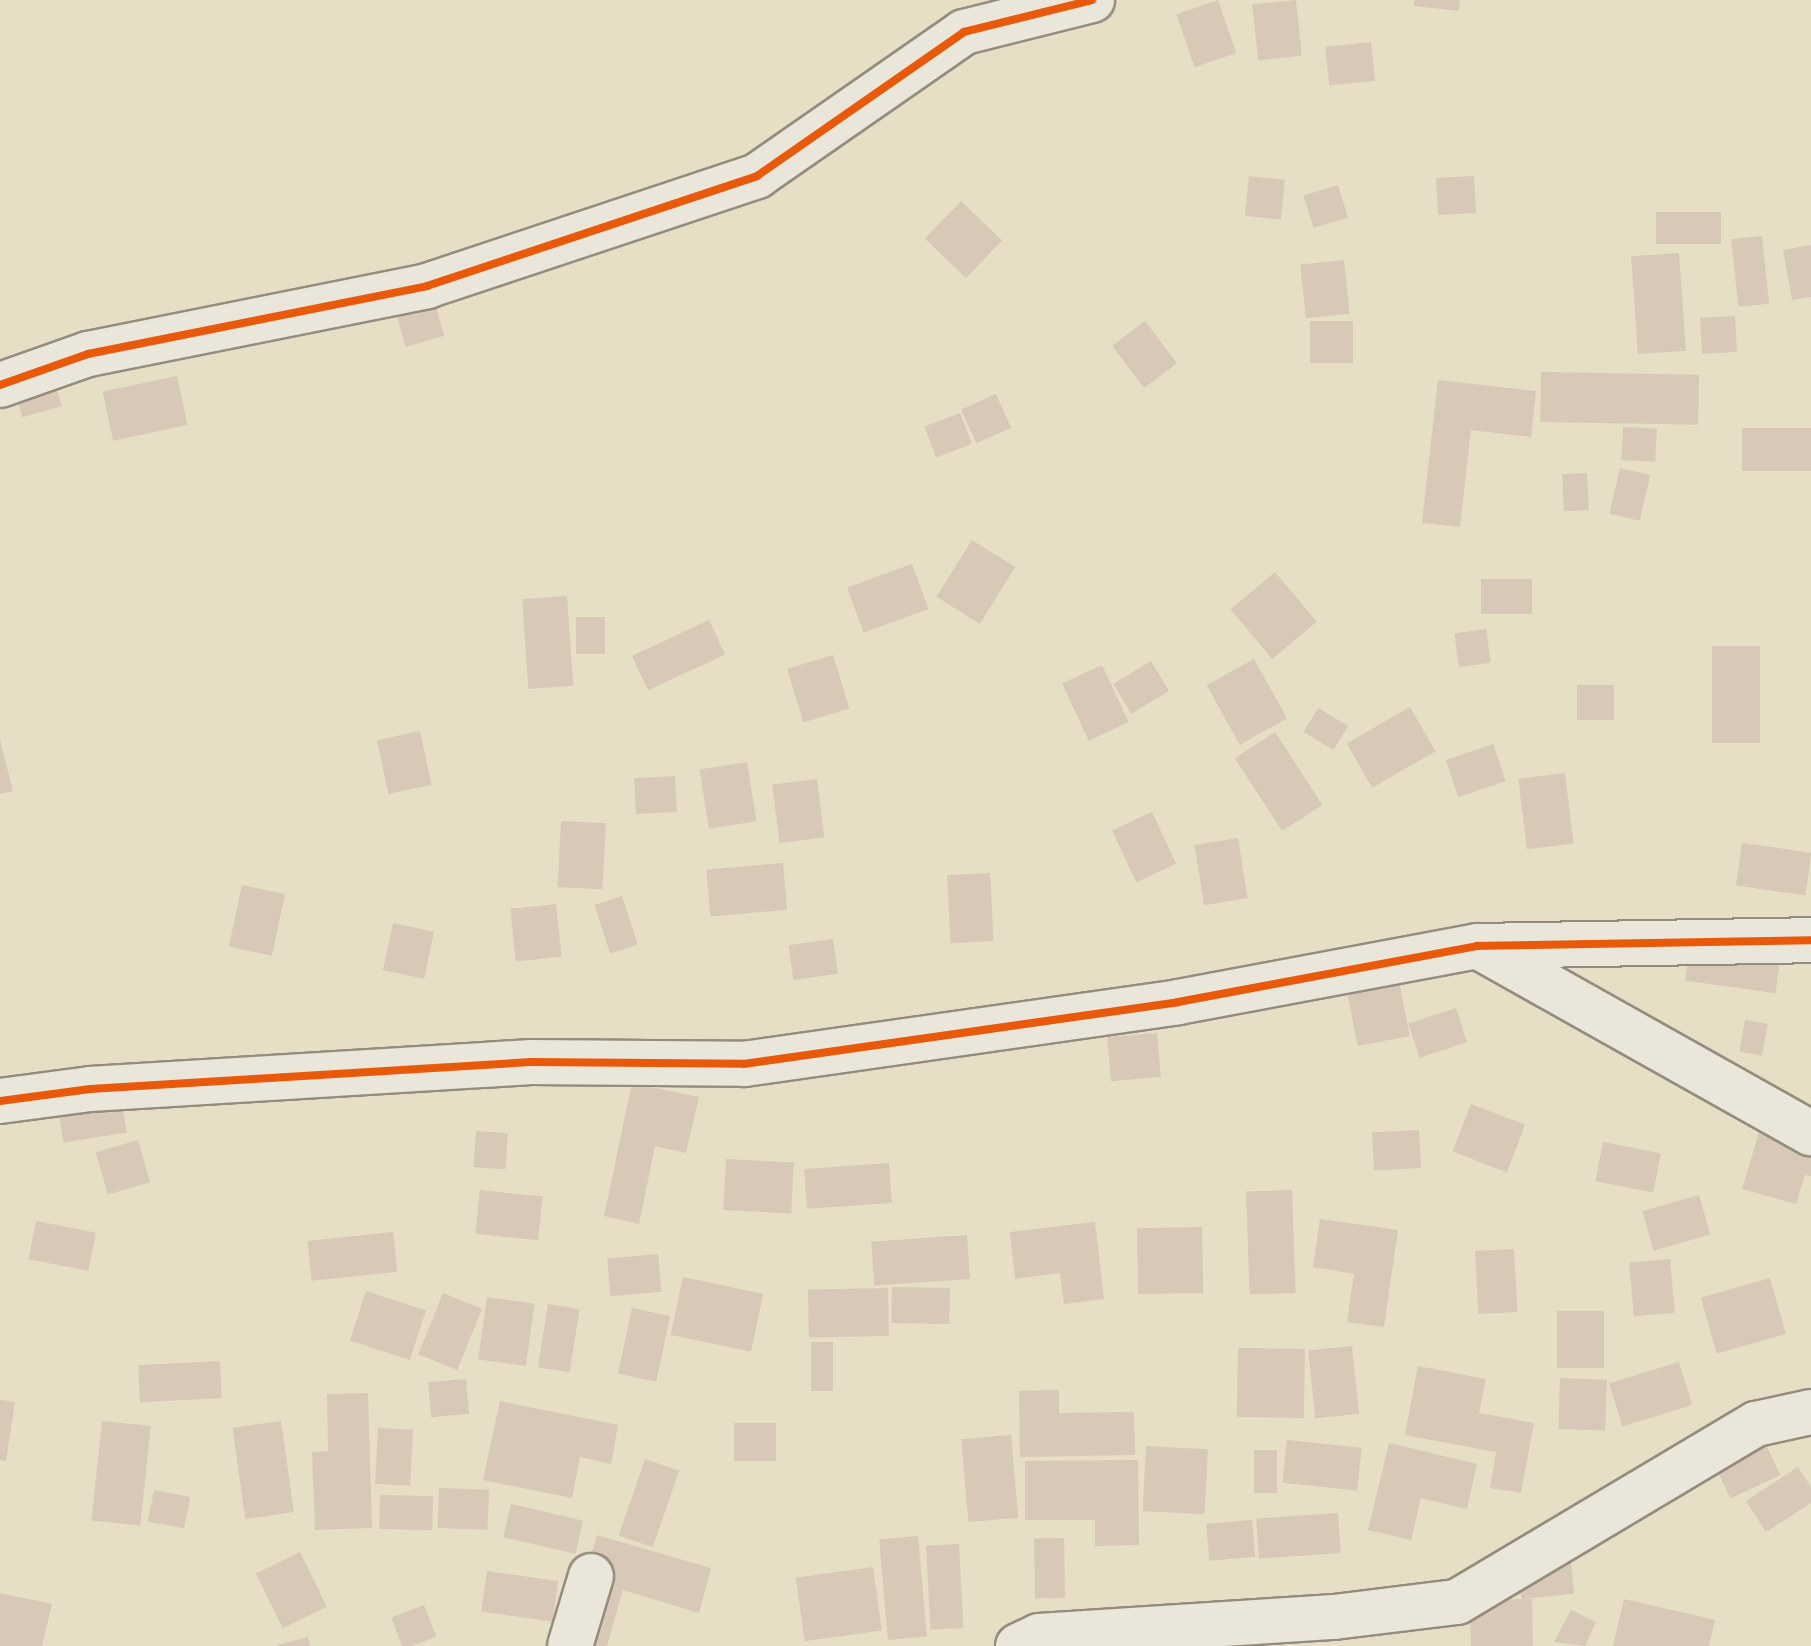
<!DOCTYPE html>
<style>
body{margin:0}
#map{position:relative;width:1811px;height:1646px;overflow:hidden;background:#e7dec6;font-family:Cardo,serif}
div>[style]{position:absolute}
.building>*{inset:0;background:#d7c8b8;transform-origin:0 0}
.roads{filter:drop-shadow(2px 0 #948c7d) drop-shadow(-2px 0 #948c7d) drop-shadow(0 2px #948c7d) drop-shadow(0 -2px #948c7d)}
.minor>*{height:44px;margin:-22px;padding:0 22px;transform-origin:22px;border-radius:22px;background:#ebe6da}
.cycleway>*{height:8px;margin:-4px;padding:0 4px;transform-origin:4px;border-radius:4px;background:#e8590c}
span{translate:-50% -50%;white-space:nowrap;text-align:center;line-height:1.15;-webkit-text-stroke:6px #f8edd2;paint-order:stroke}
</style>
<div id="map">
<div class="building">
<i style="left:1218px;top:0;width:56px;height:44px;rotate:71deg"></i>
<i style="left:1296px;top:0;width:56px;height:44px;rotate:84deg"></i>
<i style="clip-path:polygon(1414px 0,1460px 0,1459px 11px,1414px 6px)"></i>
<i style="left:1371px;top:42px;width:39px;height:46px;rotate:84deg"></i>
<i style="left:1249px;top:176px;width:36px;height:40px;rotate:6deg"></i>
<i style="left:1474px;top:176px;width:37px;height:38px;rotate:87deg"></i>
<i style="left:1338px;top:185px;width:34px;height:36px;rotate:73deg"></i>
<i style="left:961px;top:201px;width:57px;height:52px;rotate:44deg"></i>
<i style="left:1656px;top:212px;width:65px;height:32px"></i>
<i style="left:1762px;top:236px;width:68px;height:31px;rotate:84deg"></i>
<i style="clip-path:polygon(1811px 245px,1811px 297px,1792px 300px,1783px 250px)"></i>
<i style="left:1679px;top:253px;width:98px;height:48px;rotate:86deg"></i>
<i style="left:1344px;top:260px;width:54px;height:44px;rotate:84deg"></i>
<i style="left:429px;top:283px;width:55px;height:40px;rotate:74deg"></i>
<i style="left:1735px;top:316px;width:36px;height:35px;rotate:87deg"></i>
<i style="left:1145px;top:321px;width:53px;height:41px;rotate:53deg"></i>
<i style="left:1310px;top:321px;width:43px;height:42px"></i>
<i style="left:48px;top:358px;width:50px;height:41px;rotate:74deg"></i>
<i style="left:1541px;top:372px;width:158px;height:50px;rotate:1deg"></i>
<i style="left:177px;top:376px;width:50px;height:76px;rotate:78deg"></i>
<i style="clip-path:polygon(1438px 380px,1536px 391px,1531px 437px,1471px 430px,1460px 527px,1422px 523px)"></i>
<i style="left:996px;top:394px;width:37px;height:38px;rotate:66deg"></i>
<i style="left:960px;top:413px;width:33px;height:38px;rotate:69deg"></i>
<i style="left:1623px;top:427px;width:34px;height:33px;rotate:3deg"></i>
<i style="left:1742px;top:428px;width:69px;height:43px"></i>
<i style="left:1620px;top:468px;width:31px;height:47px;rotate:13deg"></i>
<i style="left:1587px;top:473px;width:37px;height:25px;rotate:87deg"></i>
<i style="left:972px;top:540px;width:51px;height:67px;rotate:32deg"></i>
<i style="left:912px;top:564px;width:48px;height:69px;rotate:70deg"></i>
<i style="left:1275px;top:572px;width:65px;height:58px;rotate:50deg"></i>
<i style="left:1481px;top:579px;width:51px;height:35px"></i>
<i style="left:567px;top:596px;width:90px;height:45px;rotate:86deg"></i>
<i style="left:576px;top:617px;width:29px;height:37px"></i>
<i style="left:709px;top:620px;width:38px;height:85px;rotate:65deg"></i>
<i style="left:1486px;top:629px;width:34px;height:32px;rotate:82deg"></i>
<i style="left:1712px;top:646px;width:48px;height:97px"></i>
<i style="left:833px;top:655px;width:56px;height:48px;rotate:73deg"></i>
<i style="left:1254px;top:659px;width:68px;height:54px;rotate:61deg"></i>
<i style="left:1151px;top:661px;width:35px;height:44px;rotate:59deg"></i>
<i style="left:1102px;top:665px;width:63px;height:44px;rotate:65deg"></i>
<i style="left:1577px;top:685px;width:37px;height:35px"></i>
<i style="left:1410px;top:707px;width:51px;height:73px;rotate:60deg"></i>
<i style="left:1318px;top:708px;width:35px;height:28px;rotate:31deg"></i>
<i style="left:420px;top:731px;width:55px;height:44px;rotate:78deg"></i>
<i style="left:1275px;top:732px;width:87px;height:48px;rotate:57deg"></i>
<i style="clip-path:polygon(0 740px,13px 791px,0 794px)"></i>
<i style="left:1493px;top:744px;width:39px;height:50px;rotate:71deg"></i>
<i style="left:747px;top:762px;width:60px;height:48px;rotate:81deg"></i>
<i style="left:1565px;top:773px;width:71px;height:47px;rotate:83deg"></i>
<i style="left:675px;top:776px;width:36px;height:41px;rotate:87deg"></i>
<i style="left:817px;top:779px;width:59px;height:45px;rotate:83deg"></i>
<i style="left:1152px;top:812px;width:57px;height:44px;rotate:65deg"></i>
<i style="left:561px;top:821px;width:45px;height:66px;rotate:3deg"></i>
<i style="left:1238px;top:838px;width:61px;height:44px;rotate:81deg"></i>
<i style="left:1742px;top:843px;width:70px;height:43px;rotate:8deg"></i>
<i style="left:783px;top:863px;width:47px;height:77px;rotate:85deg"></i>
<i style="left:990px;top:873px;width:68px;height:43px;rotate:87deg"></i>
<i style="left:242px;top:885px;width:44px;height:63px;rotate:12deg"></i>
<i style="left:622px;top:896px;width:51px;height:29px;rotate:72deg"></i>
<i style="left:556px;top:904px;width:53px;height:46px;rotate:84deg"></i>
<i style="left:393px;top:923px;width:42px;height:48px;rotate:12deg"></i>
<i style="left:833px;top:939px;width:35px;height:45px;rotate:82deg"></i>
<i style="left:1691px;top:940px;width:91px;height:41px;rotate:8deg"></i>
<i style="left:1398px;top:976px;width:61px;height:53px;rotate:79deg"></i>
<i style="left:1456px;top:1008px;width:36px;height:50px;rotate:72deg"></i>
<i style="left:1745px;top:1020px;width:23px;height:32px;rotate:10deg"></i>
<i style="left:1157px;top:1033px;width:44px;height:50px;rotate:85deg"></i>
<i style="clip-path:polygon(632px 1083px,699px 1097px,686px 1153px,655px 1146px,639px 1224px,604px 1216px)"></i>
<i style="left:121px;top:1097px;width:36px;height:64px;rotate:81deg"></i>
<i style="left:1471px;top:1104px;width:58px;height:51px;rotate:21deg"></i>
<i style="clip-path:polygon(1763px 1119px,1811px 1133px,1811px 1176px,1805px 1175px,1796px 1204px,1742px 1189px)"></i>
<i style="left:1419px;top:1130px;width:38px;height:47px;rotate:87deg"></i>
<i style="left:476px;top:1131px;width:32px;height:36px;rotate:4deg"></i>
<i style="left:138px;top:1140px;width:44px;height:44px;rotate:74deg"></i>
<i style="left:1603px;top:1142px;width:59px;height:40px;rotate:11deg"></i>
<i style="left:726px;top:1159px;width:68px;height:51px;rotate:3deg"></i>
<i style="left:889px;top:1163px;width:40px;height:85px;rotate:86deg"></i>
<i style="left:480px;top:1190px;width:63px;height:44px;rotate:6deg"></i>
<i style="left:1292px;top:1190px;width:103px;height:46px;rotate:88deg"></i>
<i style="left:1699px;top:1195px;width:41px;height:59px;rotate:74deg"></i>
<i style="clip-path:polygon(1320px 1219px,1398px 1230px,1384px 1327px,1347px 1322px,1354px 1274px,1313px 1267px)"></i>
<i style="left:36px;top:1221px;width:61px;height:39px;rotate:11deg"></i>
<i style="clip-path:polygon(1095px 1222px,1104px 1299px,1064px 1304px,1060px 1273px,1015px 1279px,1010px 1232px)"></i>
<i style="left:1202px;top:1227px;width:66px;height:65px;rotate:89deg"></i>
<i style="left:393px;top:1232px;width:40px;height:86px;rotate:84deg"></i>
<i style="left:967px;top:1235px;width:44px;height:96px;rotate:86deg"></i>
<i style="left:1514px;top:1249px;width:63px;height:39px;rotate:87deg"></i>
<i style="left:658px;top:1254px;width:38px;height:51px;rotate:85deg"></i>
<i style="left:1670px;top:1259px;width:54px;height:41px;rotate:85deg"></i>
<i style="left:683px;top:1277px;width:82px;height:59px;rotate:12deg"></i>
<i style="left:1770px;top:1278px;width:58px;height:72px;rotate:74deg"></i>
<i style="left:892px;top:1287px;width:58px;height:36px;rotate:1deg"></i>
<i style="left:888px;top:1288px;width:48px;height:80px;rotate:89deg"></i>
<i style="left:366px;top:1291px;width:63px;height:52px;rotate:18deg"></i>
<i style="left:443px;top:1293px;width:42px;height:66px;rotate:22deg"></i>
<i style="left:487px;top:1297px;width:48px;height:63px;rotate:8deg"></i>
<i style="left:548px;top:1304px;width:32px;height:64px;rotate:9deg"></i>
<i style="left:632px;top:1308px;width:39px;height:67px;rotate:12deg"></i>
<i style="left:1604px;top:1311px;width:57px;height:47px;rotate:90deg"></i>
<i style="left:811px;top:1342px;width:22px;height:49px"></i>
<i style="left:1352px;top:1346px;width:68px;height:44px;rotate:84deg"></i>
<i style="left:1305px;top:1349px;width:69px;height:67px;rotate:91deg"></i>
<i style="left:220px;top:1361px;width:37px;height:82px;rotate:87deg"></i>
<i style="left:1679px;top:1362px;width:45px;height:73px;rotate:73deg"></i>
<i style="clip-path:polygon(1418px 1366px,1486px 1379px,1479px 1413px,1534px 1423px,1521px 1493px,1490px 1488px,1496px 1452px,1405px 1435px)"></i>
<i style="left:1560px;top:1378px;width:47px;height:51px;rotate:2deg"></i>
<i style="left:466px;top:1379px;width:35px;height:38px;rotate:85deg"></i>
<i style="clip-path:polygon(1059px 1390px,1059px 1413px,1134px 1412px,1135px 1455px,1020px 1457px,1019px 1391px)"></i>
<i style="clip-path:polygon(368px 1393px,372px 1528px,315px 1530px,312px 1452px,328px 1451px,327px 1394px)"></i>
<i style="clip-path:polygon(0 1400px,15px 1402px,6px 1461px,0 1460px)"></i>
<i style="clip-path:polygon(500px 1401px,618px 1425px,611px 1464px,580px 1457px,572px 1498px,483px 1480px)"></i>
<i style="left:1754px;top:1419px;width:62px;height:55px;rotate:65deg"></i>
<i style="left:102px;top:1421px;width:49px;height:100px;rotate:6deg"></i>
<i style="left:281px;top:1421px;width:92px;height:49px;rotate:82deg"></i>
<i style="left:734px;top:1423px;width:42px;height:38px"></i>
<i style="left:378px;top:1428px;width:35px;height:56px;rotate:3deg"></i>
<i style="left:1011px;top:1435px;width:83px;height:50px;rotate:85deg"></i>
<i style="left:1287px;top:1440px;width:75px;height:43px;rotate:6deg"></i>
<i style="clip-path:polygon(1389px 1443px,1477px 1464px,1467px 1509px,1421px 1498px,1411px 1540px,1368px 1530px)"></i>
<i style="left:1146px;top:1446px;width:62px;height:65px;rotate:3deg"></i>
<i style="left:1254px;top:1450px;width:23px;height:43px"></i>
<i style="left:645px;top:1459px;width:36px;height:81px;rotate:19deg"></i>
<i style="clip-path:polygon(1138px 1460px,1139px 1545px,1095px 1546px,1095px 1520px,1025px 1520px,1025px 1461px)"></i>
<i style="clip-path:polygon(1798px 1467px,1811px 1487px,1811px 1503px,1766px 1532px,1746px 1501px)"></i>
<i style="left:439px;top:1488px;width:50px;height:40px;rotate:2deg"></i>
<i style="left:154px;top:1490px;width:37px;height:32px;rotate:11deg"></i>
<i style="left:380px;top:1495px;width:53px;height:34px;rotate:1deg"></i>
<i style="left:511px;top:1504px;width:74px;height:34px;rotate:13deg"></i>
<i style="left:1338px;top:1513px;width:40px;height:82px;rotate:86deg"></i>
<i style="left:1252px;top:1520px;width:37px;height:46px;rotate:85deg"></i>
<i style="clip-path:polygon(597px 1535px,711px 1568px,699px 1613px,623px 1590px,607px 1646px,565px 1646px)"></i>
<i style="left:918px;top:1536px;width:101px;height:39px;rotate:85deg"></i>
<i style="left:1064px;top:1538px;width:60px;height:30px;rotate:89deg"></i>
<i style="left:959px;top:1544px;width:84px;height:33px;rotate:87deg"></i>
<i style="left:1569px;top:1545px;width:49px;height:53px;rotate:84deg"></i>
<i style="left:300px;top:1552px;width:61px;height:49px;rotate:64deg"></i>
<i style="left:873px;top:1567px;width:64px;height:78px;rotate:82deg"></i>
<i style="left:487px;top:1571px;width:72px;height:41px;rotate:8deg"></i>
<i style="clip-path:polygon(0 1593px,52px 1604px,42px 1646px,0 1646px)"></i>
<i style="left:1532px;top:1599px;width:47px;height:62px;rotate:89deg"></i>
<i style="clip-path:polygon(1624px 1599px,1715px 1620px,1709px 1646px,1613px 1646px)"></i>
<i style="left:424px;top:1605px;width:34px;height:35px;rotate:69deg"></i>
<i style="clip-path:polygon(1571px 1610px,1596px 1622px,1585px 1646px,1554px 1642px)"></i>
<i style="clip-path:polygon(308px 1637px,310px 1646px,278px 1646px,277px 1645px)"></i>
</div>
<div class="roads">
<div class="minor">
<i style="left:0;top:385px;width:93px;rotate:-19.4deg"></i>
<i style="left:88px;top:354px;width:346px;rotate:-11.3deg"></i>
<i style="left:427px;top:286px;width:348px;rotate:-18.4deg"></i>
<i style="left:757px;top:176px;width:252px;rotate:-34.8deg"></i>
<i style="left:964px;top:32px;width:132px;rotate:-14deg"></i>
<i style="left:1479px;top:947px;width:381px;rotate:29.3deg"></i>
<i style="left:0;top:1101px;width:91px;rotate:-7.6deg"></i>
<i style="left:90px;top:1089px;width:442px;rotate:-3.5deg"></i>
<i style="left:531px;top:1062px;width:213px;rotate:0.5deg"></i>
<i style="left:744px;top:1064px;width:438px;rotate:-8.1deg"></i>
<i style="left:1178px;top:1002px;width:304px;rotate:-10.6deg"></i>
<i style="left:1477px;top:946px;width:334px;rotate:-1deg"></i>
<i style="left:570px;top:1646px;width:73px;rotate:-73.3deg"></i>
<i style="left:1018px;top:1646px;width:23px;rotate:-25deg"></i>
<i style="left:1039px;top:1636px;width:296px;rotate:-3.7deg"></i>
<i style="left:1334px;top:1617px;width:124px;rotate:-7deg"></i>
<i style="left:1457px;top:1602px;width:348px;rotate:-30.8deg"></i>
<i style="left:1756px;top:1424px;width:56px;rotate:-12.3deg"></i>
</div>
</div>
<div class="cycleway">
<i style="left:0;top:385px;width:93px;rotate:-19.4deg"></i>
<i style="left:88px;top:354px;width:346px;rotate:-11.3deg"></i>
<i style="left:427px;top:286px;width:348px;rotate:-18.4deg"></i>
<i style="left:757px;top:176px;width:252px;rotate:-34.8deg"></i>
<i style="left:964px;top:32px;width:132px;rotate:-14deg"></i>
<i style="left:0;top:1101px;width:91px;rotate:-7.6deg"></i>
<i style="left:90px;top:1089px;width:442px;rotate:-3.5deg"></i>
<i style="left:531px;top:1062px;width:213px;rotate:0.5deg"></i>
<i style="left:744px;top:1064px;width:438px;rotate:-8.1deg"></i>
<i style="left:1178px;top:1002px;width:304px;rotate:-10.6deg"></i>
<i style="left:1477px;top:946px;width:334px;rotate:-1deg"></i>
</div>
</div>
